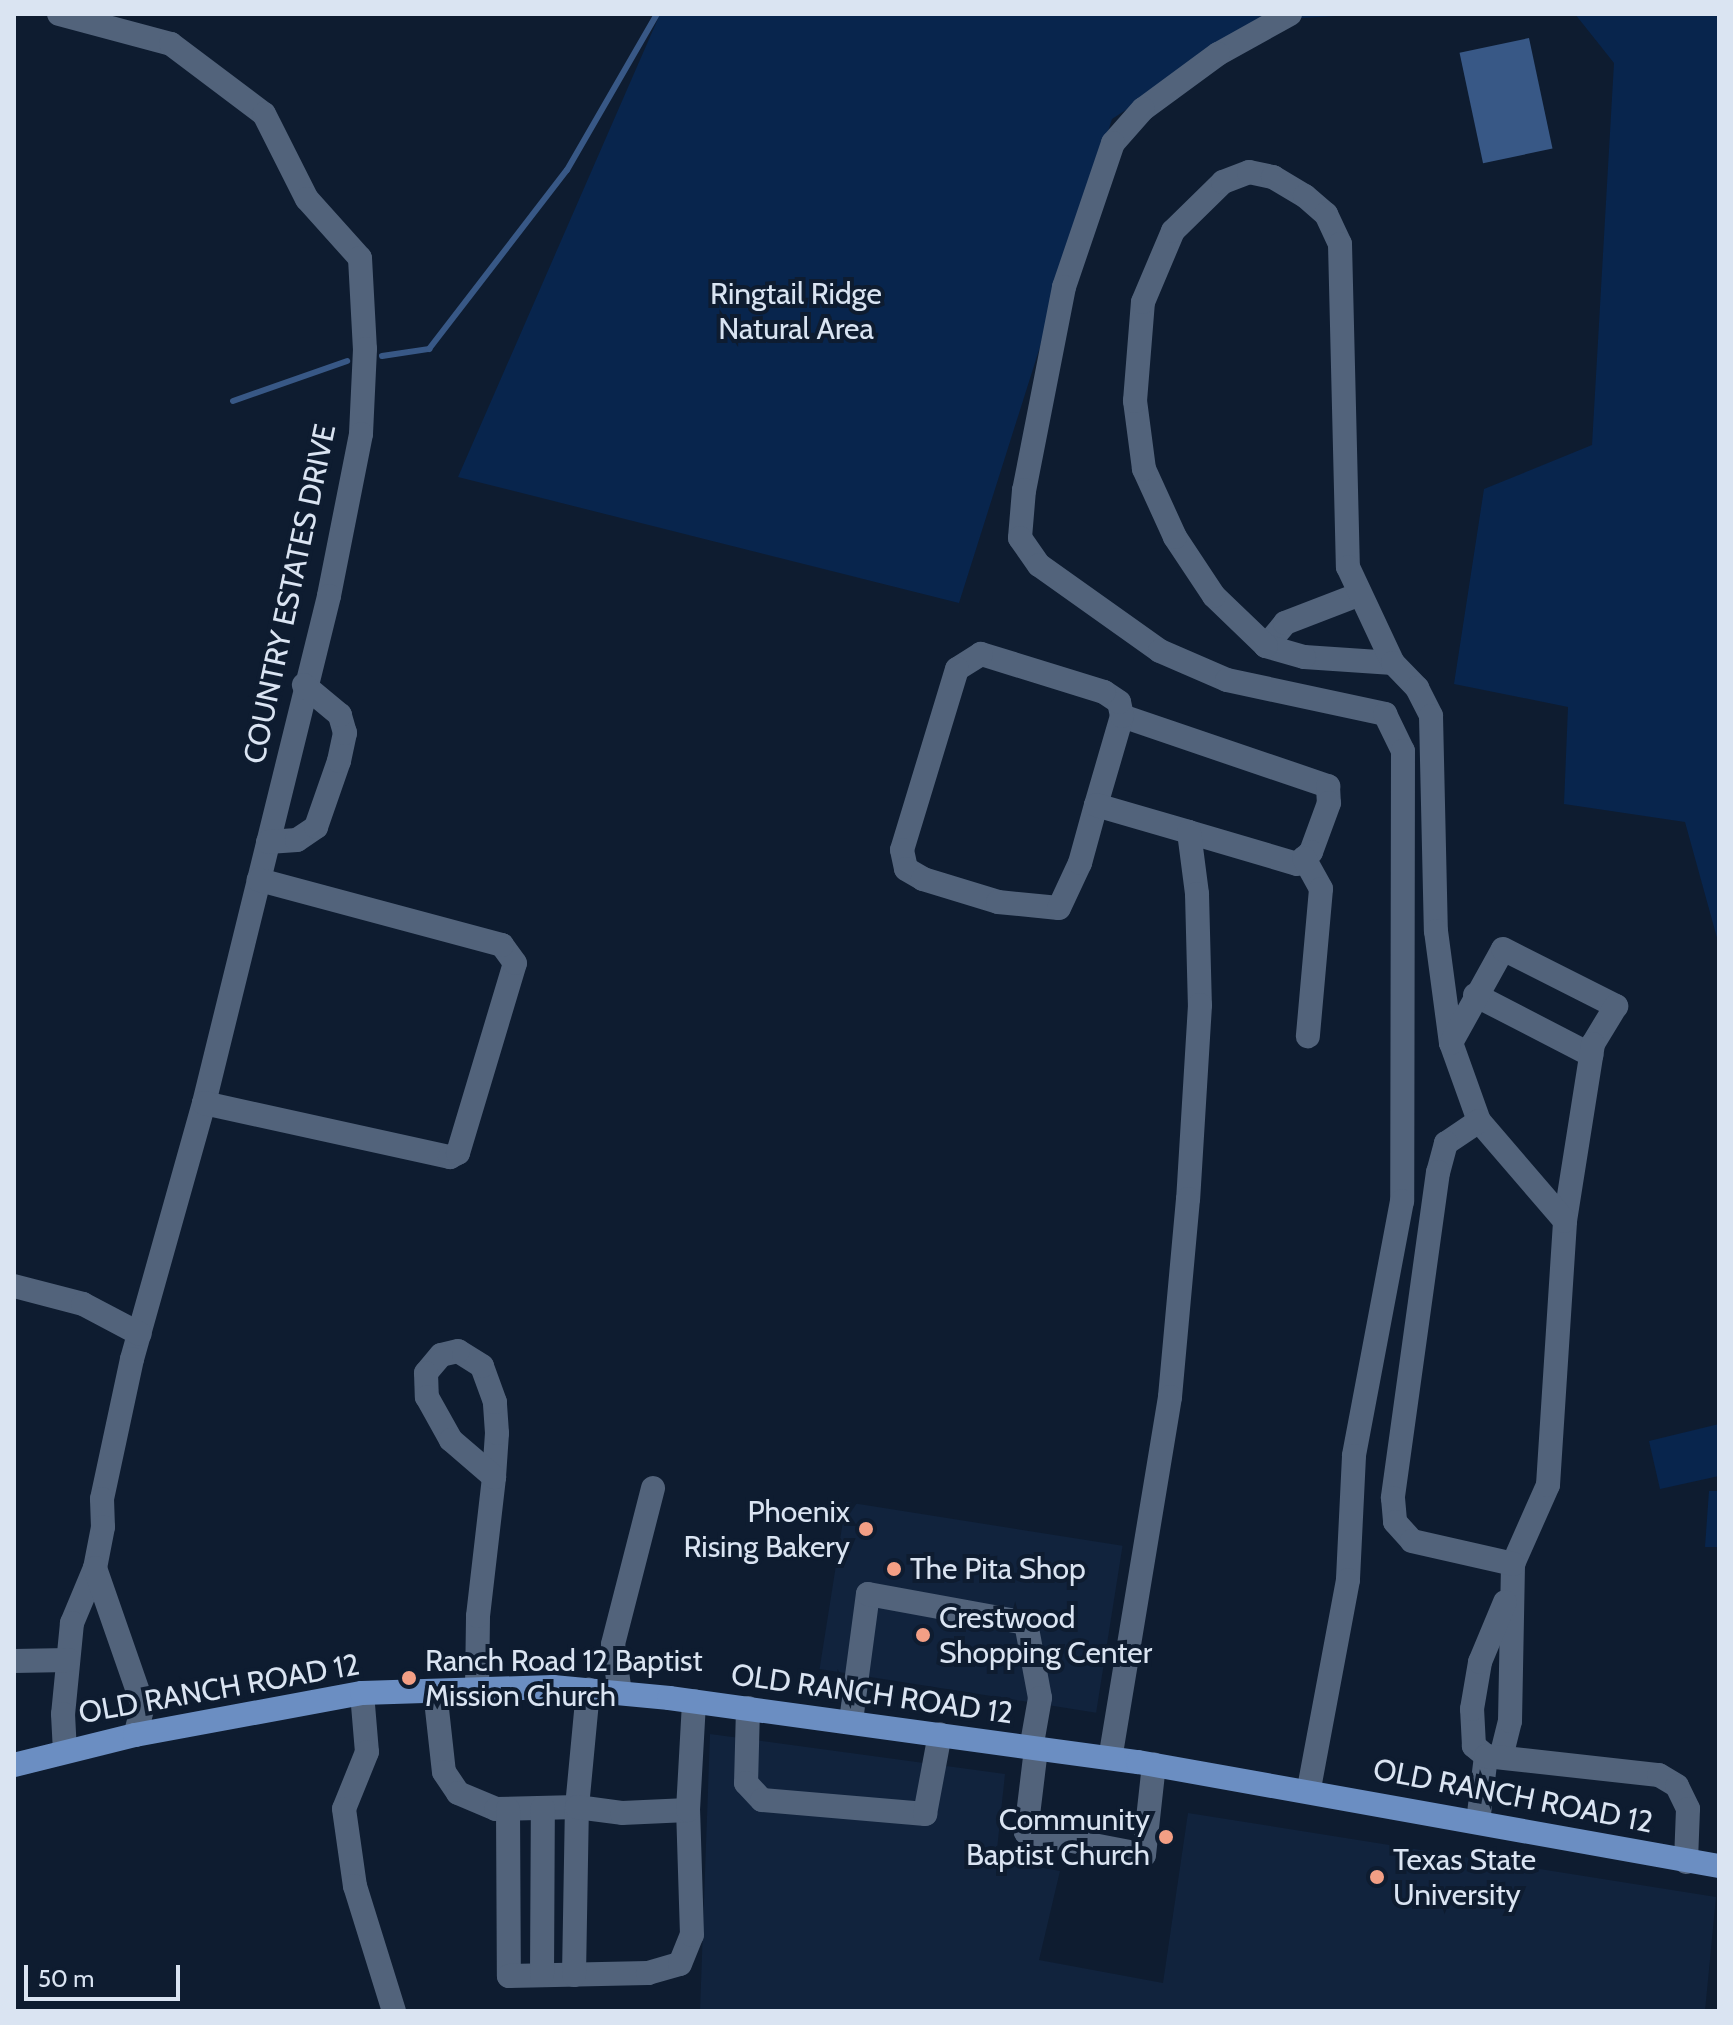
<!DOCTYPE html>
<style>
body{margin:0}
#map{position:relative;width:1733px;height:2025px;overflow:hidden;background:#0e1c30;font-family:Cabin,sans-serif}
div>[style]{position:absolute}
.built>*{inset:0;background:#11233d;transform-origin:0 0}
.green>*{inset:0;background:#08254d}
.water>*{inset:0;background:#385886;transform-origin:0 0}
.stream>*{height:6px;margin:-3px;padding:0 3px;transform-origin:3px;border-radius:3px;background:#385886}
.minor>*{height:24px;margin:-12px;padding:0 12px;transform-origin:12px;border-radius:12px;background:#52637b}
.major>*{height:24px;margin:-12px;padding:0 12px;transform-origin:12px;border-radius:12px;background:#6b8ec2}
.dots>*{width:22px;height:22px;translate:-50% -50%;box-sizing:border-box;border:4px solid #0e1c30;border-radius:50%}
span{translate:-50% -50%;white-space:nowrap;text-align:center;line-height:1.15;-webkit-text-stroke:8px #0e1c30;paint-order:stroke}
.park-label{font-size:30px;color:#d9e4f2}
.street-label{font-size:30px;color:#dae4f2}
.poi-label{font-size:30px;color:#dae4f2}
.right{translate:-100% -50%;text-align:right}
.left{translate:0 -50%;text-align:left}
.frame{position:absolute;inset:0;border:16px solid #dae4f2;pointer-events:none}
.scale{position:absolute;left:24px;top:1965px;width:156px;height:36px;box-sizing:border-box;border:4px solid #dae4f2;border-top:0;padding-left:10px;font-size:24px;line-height:28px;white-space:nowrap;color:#dae4f2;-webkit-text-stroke:6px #0e1c30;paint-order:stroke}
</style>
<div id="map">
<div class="built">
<i style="left:846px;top:1502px;width:280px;height:169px;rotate:9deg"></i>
<i style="clip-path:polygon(710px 1734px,1005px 1774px,996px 1859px,1060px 1871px,1039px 1960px,1163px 1983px,1188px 1813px,1716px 1897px,1705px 2011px,700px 2011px)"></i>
</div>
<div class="green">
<i style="clip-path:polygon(660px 14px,1372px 14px,1264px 20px,1112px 119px,959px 603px,458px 477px)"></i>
<i style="clip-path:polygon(1575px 14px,1719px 14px,1719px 945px,1685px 822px,1564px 804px,1568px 707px,1454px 684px,1484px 489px,1592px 445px,1614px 63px)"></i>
<i style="clip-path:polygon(1719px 1424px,1719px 1476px,1660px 1489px,1649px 1441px)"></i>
<i style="clip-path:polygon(1709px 1491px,1719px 1491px,1719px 1547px,1705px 1547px)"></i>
</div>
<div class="water">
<i style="left:1529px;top:38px;width:113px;height:71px;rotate:78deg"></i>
</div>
<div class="stream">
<i style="left:382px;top:356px;width:48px;rotate:-8.5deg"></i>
<i style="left:429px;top:349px;width:226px;rotate:-52.4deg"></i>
<i style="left:567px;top:170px;width:180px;rotate:-60deg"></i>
<i style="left:233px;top:401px;width:121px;rotate:-19.3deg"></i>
</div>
<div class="minor">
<i style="left:59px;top:14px;width:116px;rotate:15deg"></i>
<i style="left:171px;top:44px;width:116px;rotate:37deg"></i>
<i style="left:264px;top:114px;width:95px;rotate:63.2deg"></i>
<i style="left:307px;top:199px;width:79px;rotate:48.1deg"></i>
<i style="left:360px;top:258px;width:91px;rotate:86.9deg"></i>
<i style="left:365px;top:349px;width:85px;rotate:92.7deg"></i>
<i style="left:361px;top:434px;width:165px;rotate:101.2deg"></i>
<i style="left:329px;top:596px;width:522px;rotate:103.85deg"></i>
<i style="left:204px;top:1103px;width:266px;rotate:105.7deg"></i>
<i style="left:132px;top:1359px;width:143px;rotate:102.1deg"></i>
<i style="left:102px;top:1499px;width:28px;rotate:88deg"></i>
<i style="left:103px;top:1527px;width:42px;rotate:101deg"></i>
<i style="left:95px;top:1568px;width:60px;rotate:112.7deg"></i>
<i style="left:72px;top:1623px;width:91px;rotate:95.6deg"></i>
<i style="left:63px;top:1714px;width:36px;rotate:87deg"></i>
<i style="left:1290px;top:14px;width:82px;rotate:150.9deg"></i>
<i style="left:1218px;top:54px;width:93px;rotate:143.7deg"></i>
<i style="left:1143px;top:109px;width:45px;rotate:131.4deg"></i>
<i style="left:1113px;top:143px;width:152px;rotate:108.8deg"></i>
<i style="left:1064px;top:287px;width:207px;rotate:101.1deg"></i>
<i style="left:1024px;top:490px;width:48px;rotate:94.8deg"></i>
<i style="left:1020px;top:538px;width:33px;rotate:55deg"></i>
<i style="left:1039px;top:565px;width:148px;rotate:35.4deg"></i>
<i style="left:1160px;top:651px;width:73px;rotate:23.4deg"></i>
<i style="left:1227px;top:680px;width:162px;rotate:12.1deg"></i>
<i style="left:1385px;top:714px;width:41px;rotate:64.1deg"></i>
<i style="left:1403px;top:751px;width:450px;rotate:90.1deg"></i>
<i style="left:1402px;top:1201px;width:259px;rotate:100.7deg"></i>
<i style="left:1354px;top:1456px;width:124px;rotate:92.8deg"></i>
<i style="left:1348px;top:1580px;width:213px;rotate:100.6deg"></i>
<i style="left:1266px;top:646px;width:30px;rotate:-50deg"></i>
<i style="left:1285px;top:623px;width:80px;rotate:-21.1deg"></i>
<i style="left:1393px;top:663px;width:89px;rotate:-176.1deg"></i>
<i style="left:1304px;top:657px;width:40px;rotate:-164deg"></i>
<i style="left:1266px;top:646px;width:72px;rotate:-136.1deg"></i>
<i style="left:1214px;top:596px;width:71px;rotate:-123.5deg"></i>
<i style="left:1175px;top:537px;width:75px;rotate:-114.5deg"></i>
<i style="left:1144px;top:469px;width:69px;rotate:-97.5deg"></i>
<i style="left:1135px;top:401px;width:99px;rotate:-85.4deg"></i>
<i style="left:1143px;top:302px;width:77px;rotate:-67.1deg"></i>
<i style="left:1173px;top:231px;width:70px;rotate:-44.4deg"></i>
<i style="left:1223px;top:182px;width:28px;rotate:-21deg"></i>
<i style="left:1249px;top:172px;width:25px;rotate:12deg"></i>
<i style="left:1273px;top:177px;width:37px;rotate:31deg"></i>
<i style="left:1305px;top:196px;width:28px;rotate:41deg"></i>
<i style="left:1326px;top:214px;width:33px;rotate:65deg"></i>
<i style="left:1340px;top:244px;width:323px;rotate:88.6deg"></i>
<i style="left:1348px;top:567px;width:106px;rotate:64.9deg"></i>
<i style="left:1393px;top:663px;width:35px;rotate:46deg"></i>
<i style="left:1417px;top:688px;width:31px;rotate:63deg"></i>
<i style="left:1431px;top:716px;width:215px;rotate:88.7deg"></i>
<i style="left:1436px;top:931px;width:113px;rotate:82.4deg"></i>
<i style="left:1122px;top:716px;width:218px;rotate:18.8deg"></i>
<i style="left:1328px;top:786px;width:17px;rotate:87deg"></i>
<i style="left:1329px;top:803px;width:52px;rotate:110.2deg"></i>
<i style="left:1311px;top:852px;width:18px;rotate:139deg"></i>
<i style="left:1297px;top:864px;width:113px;rotate:-163.5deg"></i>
<i style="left:1096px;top:805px;width:93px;rotate:-73.7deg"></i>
<i style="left:1122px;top:716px;width:14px;rotate:-102deg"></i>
<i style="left:1119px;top:702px;width:18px;rotate:-146deg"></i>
<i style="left:1104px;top:692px;width:129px;rotate:-162.8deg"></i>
<i style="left:981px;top:654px;width:28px;rotate:148deg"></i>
<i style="left:957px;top:669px;width:189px;rotate:106.9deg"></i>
<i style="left:902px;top:850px;width:19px;rotate:78deg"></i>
<i style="left:906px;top:869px;width:20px;rotate:30deg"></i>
<i style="left:923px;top:879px;width:78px;rotate:17deg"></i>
<i style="left:998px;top:902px;width:61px;rotate:5.6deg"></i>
<i style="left:1059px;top:908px;width:50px;rotate:-65deg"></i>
<i style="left:1080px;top:863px;width:60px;rotate:-74.6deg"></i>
<i style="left:1096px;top:805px;width:97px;rotate:16.2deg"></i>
<i style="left:1189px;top:832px;width:63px;rotate:82.6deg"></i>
<i style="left:1197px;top:894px;width:111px;rotate:88.5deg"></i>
<i style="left:1200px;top:1005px;width:194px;rotate:93.5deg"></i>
<i style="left:1188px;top:1199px;width:199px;rotate:95.2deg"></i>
<i style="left:1170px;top:1397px;width:366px;rotate:99.4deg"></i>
<i style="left:268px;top:842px;width:29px;rotate:-4deg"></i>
<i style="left:297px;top:840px;width:23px;rotate:-34deg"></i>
<i style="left:316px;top:827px;width:70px;rotate:-70.8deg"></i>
<i style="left:339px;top:761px;width:29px;rotate:-78deg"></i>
<i style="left:345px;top:733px;width:19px;rotate:-106deg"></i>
<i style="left:340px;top:715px;width:47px;rotate:-140.2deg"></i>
<i style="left:1304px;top:858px;width:35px;rotate:61deg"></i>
<i style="left:1321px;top:889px;width:148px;rotate:95.1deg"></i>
<i style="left:1475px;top:995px;width:131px;rotate:27.3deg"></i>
<i style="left:204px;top:1103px;width:252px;rotate:12.4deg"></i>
<i style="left:450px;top:1157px;width:9px;rotate:-27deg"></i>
<i style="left:458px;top:1153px;width:198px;rotate:-73.3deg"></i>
<i style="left:515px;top:963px;width:22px;rotate:-126deg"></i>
<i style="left:502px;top:945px;width:252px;rotate:-165deg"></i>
<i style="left:1479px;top:1121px;width:83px;rotate:-109.7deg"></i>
<i style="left:1451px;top:1043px;width:107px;rotate:-61deg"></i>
<i style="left:1503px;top:949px;width:127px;rotate:26.8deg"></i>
<i style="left:1616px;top:1006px;width:44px;rotate:121.2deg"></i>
<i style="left:1593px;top:1044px;width:179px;rotate:99deg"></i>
<i style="left:14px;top:1286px;width:71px;rotate:14.6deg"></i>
<i style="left:83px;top:1304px;width:64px;rotate:27.8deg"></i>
<i style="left:95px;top:1568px;width:146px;rotate:70.8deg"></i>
<i style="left:143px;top:1706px;width:30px;rotate:105deg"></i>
<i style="left:14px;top:1661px;width:54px;rotate:-1.1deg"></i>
<i style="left:477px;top:1689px;width:73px;rotate:-89.2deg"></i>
<i style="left:478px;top:1616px;width:140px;rotate:-83.4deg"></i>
<i style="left:494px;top:1477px;width:44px;rotate:-86.1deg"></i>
<i style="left:497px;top:1433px;width:31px;rotate:-94deg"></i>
<i style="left:495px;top:1402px;width:38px;rotate:-110deg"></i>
<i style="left:482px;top:1366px;width:28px;rotate:-148deg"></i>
<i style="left:458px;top:1351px;width:17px;rotate:167deg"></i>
<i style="left:441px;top:1355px;width:23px;rotate:130deg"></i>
<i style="left:426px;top:1373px;width:24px;rotate:88deg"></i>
<i style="left:427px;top:1397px;width:49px;rotate:60.8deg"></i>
<i style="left:451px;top:1440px;width:57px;rotate:40.7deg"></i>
<i style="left:435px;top:1691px;width:81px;rotate:83.7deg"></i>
<i style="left:444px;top:1772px;width:25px;rotate:56deg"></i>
<i style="left:458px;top:1793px;width:41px;rotate:22.8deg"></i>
<i style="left:496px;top:1809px;width:81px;rotate:-1.4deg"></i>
<i style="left:577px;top:1807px;width:118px;rotate:-84.6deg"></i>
<i style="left:362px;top:1693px;width:59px;rotate:85.2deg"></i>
<i style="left:367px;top:1752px;width:61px;rotate:112deg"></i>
<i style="left:344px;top:1809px;width:78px;rotate:81.9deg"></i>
<i style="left:355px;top:1886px;width:131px;rotate:72.7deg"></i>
<i style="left:620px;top:1693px;width:49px;rotate:-98.1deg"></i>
<i style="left:613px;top:1644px;width:161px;rotate:-75.6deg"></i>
<i style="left:748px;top:1708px;width:75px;rotate:91.5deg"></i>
<i style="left:746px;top:1783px;width:23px;rotate:47deg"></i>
<i style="left:762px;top:1800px;width:164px;rotate:4.9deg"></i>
<i style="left:925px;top:1814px;width:81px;rotate:-79.4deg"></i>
<i style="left:851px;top:1721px;width:128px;rotate:-82.4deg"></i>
<i style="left:868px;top:1594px;width:161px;rotate:10.4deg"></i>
<i style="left:1026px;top:1623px;width:76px;rotate:79.4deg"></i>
<i style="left:1040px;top:1698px;width:52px;rotate:100deg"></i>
<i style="left:1036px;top:1749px;width:84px;rotate:96.9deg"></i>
<i style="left:1026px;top:1832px;width:120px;rotate:11deg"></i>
<i style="left:1144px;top:1855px;width:91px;rotate:-83.7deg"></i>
<i style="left:1502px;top:1753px;width:33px;rotate:-76deg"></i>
<i style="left:1510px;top:1721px;width:157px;rotate:-88.9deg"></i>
<i style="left:1513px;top:1564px;width:86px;rotate:-66.1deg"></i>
<i style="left:1548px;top:1485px;width:265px;rotate:-86.3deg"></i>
<i style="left:1565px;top:1221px;width:132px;rotate:-130.7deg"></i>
<i style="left:1479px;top:1121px;width:40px;rotate:146deg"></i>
<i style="left:1446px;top:1143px;width:30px;rotate:105deg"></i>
<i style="left:1438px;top:1172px;width:329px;rotate:97.9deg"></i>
<i style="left:1393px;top:1498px;width:24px;rotate:85deg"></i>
<i style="left:1395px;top:1522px;width:25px;rotate:48deg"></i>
<i style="left:1412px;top:1541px;width:104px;rotate:12.8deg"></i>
<i style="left:1486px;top:1756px;width:16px;rotate:-140deg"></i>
<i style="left:1474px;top:1746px;width:37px;rotate:-93deg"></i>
<i style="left:1472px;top:1709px;width:48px;rotate:-80.3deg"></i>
<i style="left:1480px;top:1662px;width:65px;rotate:-67.4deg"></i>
<i style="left:508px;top:1809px;width:167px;rotate:89.7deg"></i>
<i style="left:509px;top:1976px;width:139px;rotate:-1.2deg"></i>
<i style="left:648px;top:1973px;width:33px;rotate:-16deg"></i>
<i style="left:680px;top:1964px;width:31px;rotate:-68deg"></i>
<i style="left:692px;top:1935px;width:125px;rotate:-91.8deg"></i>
<i style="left:1478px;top:1822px;width:66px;rotate:-83.1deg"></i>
<i style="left:1486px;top:1756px;width:174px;rotate:6.3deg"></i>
<i style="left:1659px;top:1775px;width:21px;rotate:31deg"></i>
<i style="left:1677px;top:1786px;width:25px;rotate:64deg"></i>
<i style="left:1688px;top:1809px;width:53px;rotate:92.2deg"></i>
<i style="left:542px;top:1975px;width:167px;rotate:-89.7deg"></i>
<i style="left:574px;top:1975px;width:168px;rotate:-89deg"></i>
<i style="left:577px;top:1807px;width:45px;rotate:7.6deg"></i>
<i style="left:622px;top:1813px;width:66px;rotate:-2.6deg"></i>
<i style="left:688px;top:1810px;width:109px;rotate:-86.8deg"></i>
</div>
<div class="major">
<i style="left:14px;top:1765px;width:125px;rotate:-13.9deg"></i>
<i style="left:135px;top:1735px;width:231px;rotate:-10.5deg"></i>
<i style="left:362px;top:1693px;width:191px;rotate:-1.8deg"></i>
<i style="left:553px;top:1687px;width:117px;rotate:5.4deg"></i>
<i style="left:669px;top:1698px;width:473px;rotate:7.8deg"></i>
<i style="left:1138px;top:1762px;width:590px;rotate:10.15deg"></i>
</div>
<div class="dots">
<i style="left:866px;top:1529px;background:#f39f85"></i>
<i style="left:894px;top:1569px;background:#f39f85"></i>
<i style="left:923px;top:1635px;background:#f39f85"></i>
<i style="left:409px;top:1678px;background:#f39f85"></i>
<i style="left:1166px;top:1837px;background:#f39f85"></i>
<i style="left:1377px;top:1877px;background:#f39f85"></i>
</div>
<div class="park-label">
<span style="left:796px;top:311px">Ringtail Ridge<br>Natural Area</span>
</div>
<div class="street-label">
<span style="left:290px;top:594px;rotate:-78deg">COUNTRY ESTATES DRIVE</span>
<span style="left:219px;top:1689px;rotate:-10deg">OLD RANCH ROAD 12</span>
<span style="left:872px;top:1694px;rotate:8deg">OLD RANCH ROAD 12</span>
<span style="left:1513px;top:1796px;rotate:11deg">OLD RANCH ROAD 12</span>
</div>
<div class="poi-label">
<span class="right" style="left:850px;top:1529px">Phoenix<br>Rising Bakery</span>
<span class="left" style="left:910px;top:1569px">The Pita Shop</span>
<span class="left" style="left:939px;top:1635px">Crestwood<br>Shopping Center</span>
<span class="left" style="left:425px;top:1678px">Ranch Road 12 Baptist<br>Mission Church</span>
<span class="right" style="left:1150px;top:1837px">Community<br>Baptist Church</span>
<span class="left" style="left:1393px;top:1877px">Texas State<br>University</span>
</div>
<div class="frame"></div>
<div class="scale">50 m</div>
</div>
